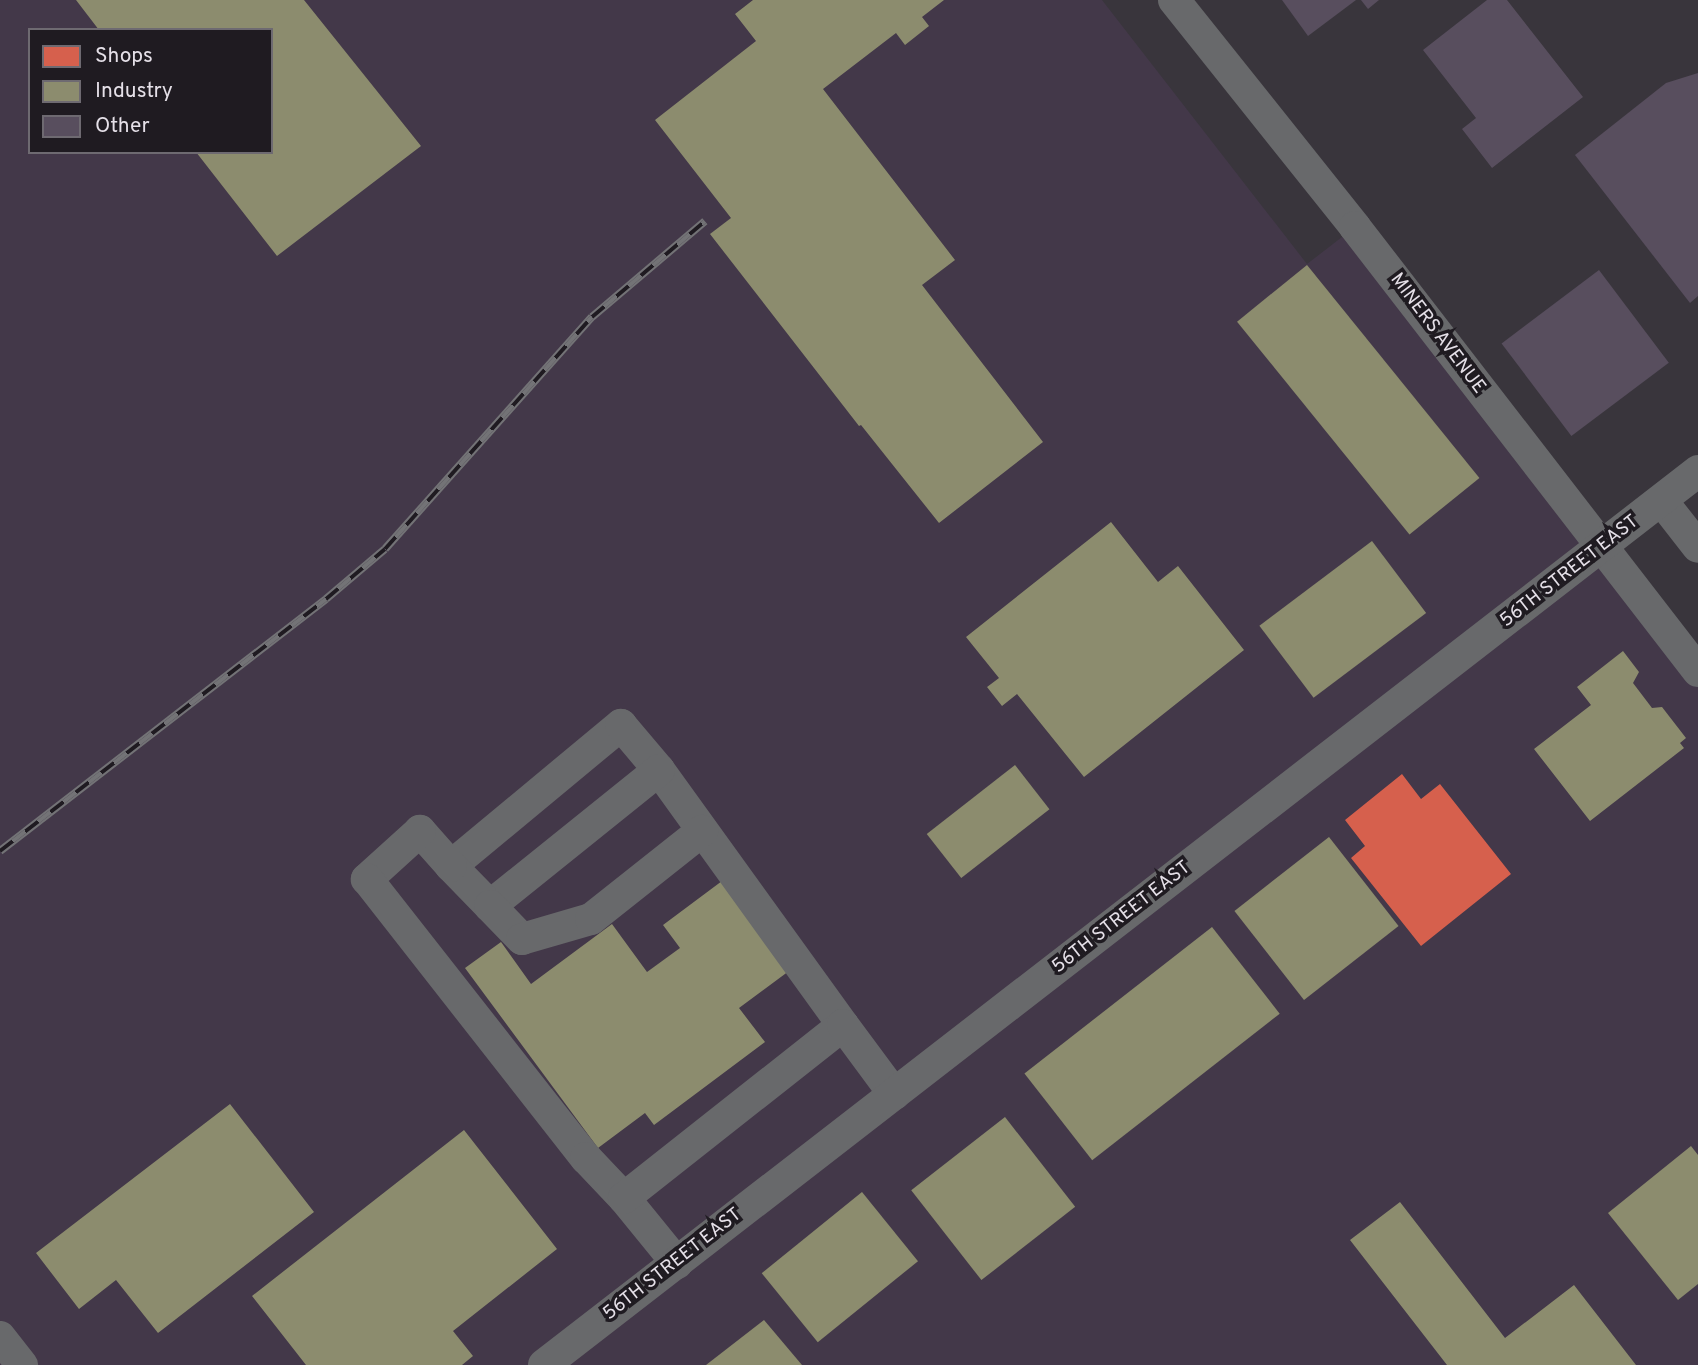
<!DOCTYPE html>
<style>
body{margin:0}
#map{position:relative;width:1698px;height:1365px;overflow:hidden;background:#39353c;font-family:Overpass,sans-serif}
div>[style]{position:absolute}
.built>*{inset:0;background:#433849}
.shops>*{inset:0;background:#d6604d}
.industry>*{inset:0;background:#8c8c6e;transform-origin:0 0}
.building>*{inset:0;background:#584e5e;transform-origin:0 0}
.minor>*{height:32px;margin:-16px;padding:0 16px;transform-origin:16px;border-radius:16px;background:#68696b}
.rail>*{height:8px;margin-top:-4px;transform-origin:0;background:repeating-linear-gradient(90deg,#1f1b21 0 16px,#737376 0 32px);box-sizing:border-box;border-block:2px solid #737376}
span{translate:-50% -50%;white-space:nowrap;text-align:center;line-height:1.15;-webkit-text-stroke:7px #1f1b21;paint-order:stroke}
.street-label{font-size:19px;color:#e5e0e8}
.legend{position:absolute;left:28px;top:28px;width:245px;height:126px;box-sizing:border-box;background:#1f1b21;border:2px solid #6e6a71;margin:0;padding:9px 12px;list-style:none;font-size:21px;color:#e5e0e8}
.legend li{display:flex;align-items:center;gap:14px;height:35px}
.legend b{width:35px;border:2px solid #6e6a71}
</style>
<div id="map">
<div class="built">
<i style="clip-path:polygon(evenodd,0 0,1102px 0,1307px 264px,1355px 227px,1698px 671px,1698px 1365px,0 1365px,0 0,30px 30px,271px 30px,271px 152px,30px 152px,30px 30px)"></i>
</div>
<div class="shops">
<i style="clip-path:polygon(1402px 774px,1421px 799px,1440px 784px,1511px 874px,1421px 946px,1351px 858px,1365px 846px,1345px 820px)"></i>
</div>
<div class="industry">
<i style="clip-path:polygon(76px 0,304px 0,421px 146px,277px 256px,196px 152px,271px 152px,271px 30px,99px 30px)"></i>
<i style="clip-path:polygon(753px 0,944px 0,922px 17px,929px 26px,905px 45px,896px 33px,823px 89px,955px 260px,922px 285px,1043px 442px,939px 523px,861px 425px,859px 426px,710px 234px,731px 218px,655px 120px,756px 41px,735px 14px)"></i>
<i style="left:1307px;top:265px;width:274px;height:90px;rotate:51deg"></i>
<i style="clip-path:polygon(1111px 522px,1158px 582px,1178px 566px,1244px 650px,1084px 777px,1017px 694px,1002px 706px,987px 687px,999px 678px,966px 637px)"></i>
<i style="left:1372px;top:541px;width:90px;height:141px;rotate:53deg"></i>
<i style="clip-path:polygon(1623px 651px,1639px 672px,1633px 683px,1652px 708px,1662px 707px,1686px 738px,1680px 743px,1684px 748px,1590px 821px,1534px 749px,1591px 705px,1577px 687px)"></i>
<i style="left:1015px;top:765px;width:56px;height:112px;rotate:52deg"></i>
<i style="left:1329px;top:837px;width:113px;height:120px;rotate:52deg"></i>
<i style="clip-path:polygon(722px 881px,789px 971px,739px 1008px,765px 1042px,654px 1125px,645px 1113px,598px 1148px,465px 968px,501px 942px,531px 984px,612px 924px,647px 972px,680px 948px,663px 925px)"></i>
<i style="left:1212px;top:927px;width:110px;height:238px;rotate:52deg"></i>
<i style="clip-path:polygon(230px 1104px,314px 1212px,158px 1333px,116px 1280px,79px 1309px,36px 1253px)"></i>
<i style="left:1005px;top:1117px;width:114px;height:119px;rotate:52deg"></i>
<i style="clip-path:polygon(464px 1130px,557px 1249px,453px 1331px,473px 1356px,462px 1365px,306px 1365px,252px 1296px)"></i>
<i style="clip-path:polygon(1691px 1146px,1698px 1155px,1698px 1284px,1678px 1300px,1608px 1213px)"></i>
<i style="left:862px;top:1192px;width:89px;height:129px;rotate:51deg"></i>
<i style="clip-path:polygon(1400px 1202px,1505px 1338px,1574px 1285px,1636px 1365px,1447px 1365px,1350px 1240px)"></i>
<i style="clip-path:polygon(764px 1320px,802px 1365px,706px 1365px)"></i>
</div>
<div class="building">
<i style="clip-path:polygon(1282px 0,1356px 0,1308px 36px)"></i>
<i style="clip-path:polygon(1361px 0,1379px 0,1368px 9px)"></i>
<i style="clip-path:polygon(1487px 0,1507px 0,1583px 97px,1492px 168px,1462px 129px,1476px 118px,1423px 50px)"></i>
<i style="clip-path:polygon(1698px 73px,1698px 296px,1690px 303px,1575px 155px,1666px 83px)"></i>
<i style="left:1599px;top:270px;width:116px;height:122px;rotate:53deg"></i>
</div>
<div class="minor">
<i style="left:1174px;top:0;width:290px;rotate:51.4deg"></i>
<i style="left:1355px;top:227px;width:561px;rotate:52.31deg"></i>
<i style="left:1662px;top:501px;width:58px;rotate:52deg"></i>
<i style="left:659px;top:770px;width:314px;rotate:54.2deg"></i>
<i style="left:451px;top:866px;width:221px;rotate:-39.7deg"></i>
<i style="left:621px;top:725px;width:59px;rotate:49.8deg"></i>
<i style="left:659px;top:770px;width:217px;rotate:141.2deg"></i>
<i style="left:490px;top:906px;width:56px;rotate:-134.3deg"></i>
<i style="left:451px;top:866px;width:47px;rotate:-131.5deg"></i>
<i style="left:420px;top:831px;width:72px;rotate:137.8deg"></i>
<i style="left:367px;top:879px;width:355px;rotate:51.9deg"></i>
<i style="left:586px;top:1158px;width:55px;rotate:46.5deg"></i>
<i style="left:490px;top:906px;width:46px;rotate:45.9deg"></i>
<i style="left:522px;top:939px;width:72px;rotate:-16.2deg"></i>
<i style="left:591px;top:919px;width:142px;rotate:-38.4deg"></i>
<i style="left:677px;top:1263px;width:84px;rotate:-129.2deg"></i>
<i style="left:624px;top:1198px;width:279px;rotate:-38.3deg"></i>
<i style="left:843px;top:1025px;width:86px;rotate:53.5deg"></i>
<i style="left:0;top:1337px;width:36px;rotate:52deg"></i>
<i style="left:544px;top:1365px;width:1460px;rotate:-37.76deg"></i>
</div>
<div class="rail">
<i style="left:0;top:851px;width:412px;rotate:-37.7deg"></i>
<i style="left:326px;top:599px;width:77px;rotate:-40.3deg"></i>
<i style="left:385px;top:549px;width:311px;rotate:-48.3deg"></i>
<i style="left:592px;top:317px;width:148px;rotate:-40.3deg"></i>
</div>
<div class="street-label">
<span style="left:1437px;top:334px;rotate:53deg">MINERS AVENUE</span>
<span style="left:1570px;top:572px;rotate:-38deg">56TH STREET EAST</span>
<span style="left:1122px;top:918px;rotate:-38deg">56TH STREET EAST</span>
<span style="left:673px;top:1265px;rotate:-38deg">56TH STREET EAST</span>
</div>
<ul class="legend">
<li><b style="height:19px;background:#d6604d"></b>Shops</li>
<li><b style="height:19px;background:#8c8c6e"></b>Industry</li>
<li><b style="height:19px;background:#584e5e"></b>Other</li>
</ul>
</div>
